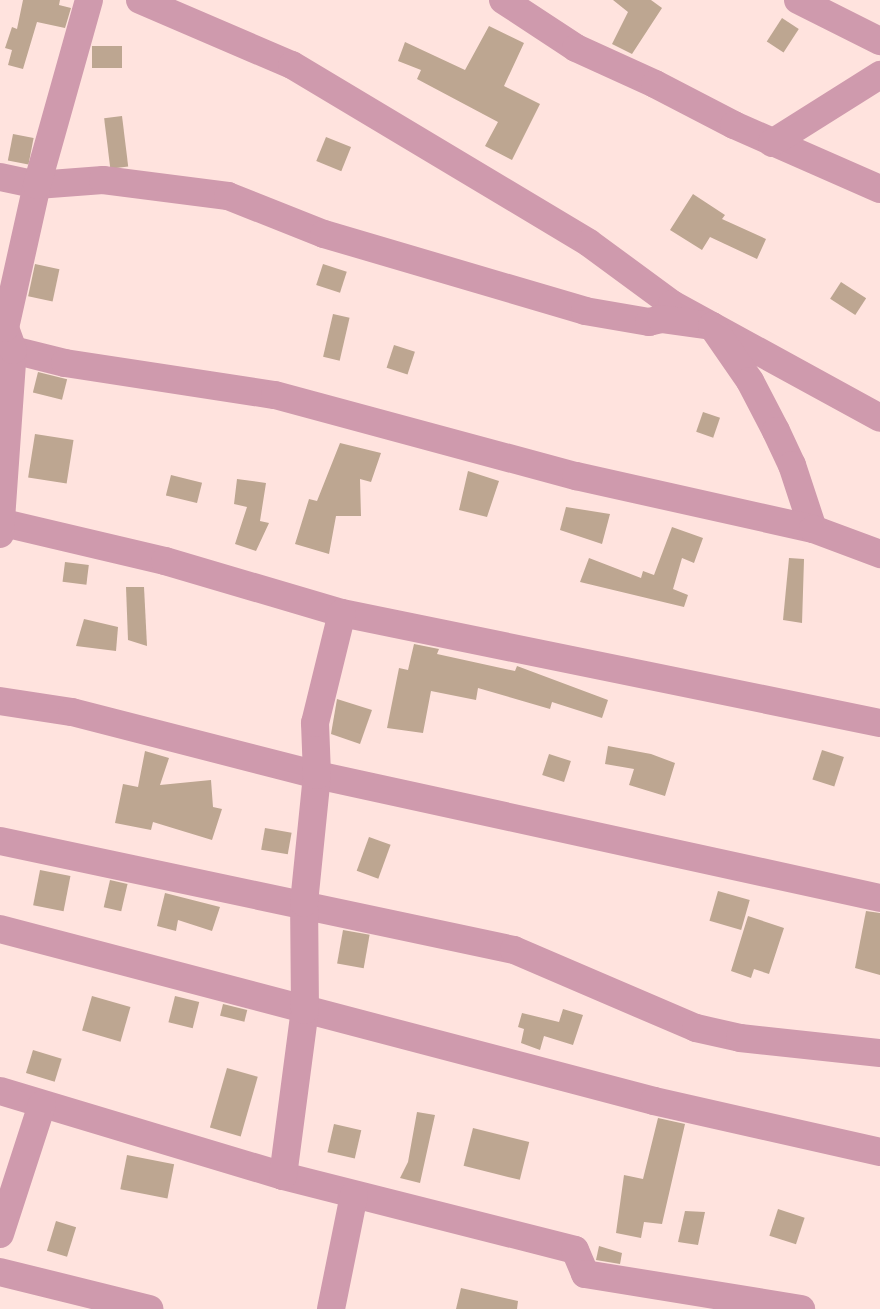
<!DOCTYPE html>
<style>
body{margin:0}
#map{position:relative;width:880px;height:1309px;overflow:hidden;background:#ffe3de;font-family:Quicksand,sans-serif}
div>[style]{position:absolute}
.building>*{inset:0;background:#bda691;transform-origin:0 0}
.street>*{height:28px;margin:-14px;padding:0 14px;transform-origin:14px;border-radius:14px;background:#cf9aad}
span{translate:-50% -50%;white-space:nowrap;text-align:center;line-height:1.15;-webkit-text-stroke:4.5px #ffe3de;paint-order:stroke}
</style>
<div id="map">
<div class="building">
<i style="clip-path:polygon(23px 0,60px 0,59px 5px,71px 8px,65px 28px,37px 22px,23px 69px,8px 65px,12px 50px,5px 48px,12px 27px,17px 29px)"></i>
<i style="clip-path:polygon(613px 0,651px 0,662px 8px,632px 54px,612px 44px,628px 12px)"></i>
<i style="left:782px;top:18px;width:20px;height:28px;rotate:33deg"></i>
<i style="clip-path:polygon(489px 26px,524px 43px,504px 86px,540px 104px,512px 160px,485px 146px,498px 122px,417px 79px,421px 70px,398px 61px,405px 42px,465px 70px)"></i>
<i style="left:92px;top:46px;width:30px;height:22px"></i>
<i style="left:122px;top:116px;width:51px;height:18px;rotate:83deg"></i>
<i style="left:13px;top:134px;width:21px;height:27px;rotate:11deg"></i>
<i style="left:326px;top:137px;width:27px;height:26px;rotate:22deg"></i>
<i style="clip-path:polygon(693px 194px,725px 215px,722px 219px,766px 239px,757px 259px,710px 237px,702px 250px,670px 230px)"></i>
<i style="left:35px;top:264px;width:25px;height:33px;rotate:12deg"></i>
<i style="left:323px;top:264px;width:25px;height:22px;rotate:18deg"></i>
<i style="left:841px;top:282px;width:30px;height:20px;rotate:33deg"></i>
<i style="left:333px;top:314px;width:17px;height:44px;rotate:13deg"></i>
<i style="left:394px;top:345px;width:22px;height:24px;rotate:18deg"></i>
<i style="left:38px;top:372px;width:30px;height:21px;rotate:14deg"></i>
<i style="left:703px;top:412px;width:18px;height:21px;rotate:19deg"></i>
<i style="left:35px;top:434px;width:39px;height:44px;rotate:9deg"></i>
<i style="clip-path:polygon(340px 443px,381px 453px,371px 482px,360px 479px,361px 516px,336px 516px,329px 554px,295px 544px,309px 499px,317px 501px)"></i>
<i style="clip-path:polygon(468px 471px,499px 481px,487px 517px,459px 510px)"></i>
<i style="left:171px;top:475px;width:32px;height:21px;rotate:14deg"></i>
<i style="clip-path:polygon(237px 479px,266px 483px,260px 521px,269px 523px,256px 551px,235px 544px,247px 507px,234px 504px)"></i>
<i style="clip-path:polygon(566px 507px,610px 514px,602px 544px,560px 530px)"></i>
<i style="clip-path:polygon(672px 527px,703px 538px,694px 563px,682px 558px,673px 589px,688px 595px,684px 607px,580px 582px,589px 558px,641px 578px,643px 571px,654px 575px)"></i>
<i style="clip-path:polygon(789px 558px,804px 559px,802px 623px,783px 620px)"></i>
<i style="left:65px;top:562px;width:24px;height:20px;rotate:7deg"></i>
<i style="clip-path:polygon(126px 587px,144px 587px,147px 646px,128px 640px)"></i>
<i style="clip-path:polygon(84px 619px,118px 627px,116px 651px,76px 646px)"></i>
<i style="clip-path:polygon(414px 644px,439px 649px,437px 654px,515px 671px,517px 666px,608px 700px,602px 718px,552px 702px,550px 709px,478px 688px,476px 700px,431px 691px,423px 733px,387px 728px,399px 668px,408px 670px)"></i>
<i style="clip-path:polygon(337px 699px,372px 710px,360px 744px,331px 734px)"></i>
<i style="clip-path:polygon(608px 746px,651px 754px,675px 763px,665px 796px,629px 785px,634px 769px,605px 764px)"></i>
<i style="left:822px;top:750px;width:23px;height:31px;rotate:18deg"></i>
<i style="clip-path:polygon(145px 751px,169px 758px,160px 785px,211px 780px,213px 807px,222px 809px,212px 840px,153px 822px,151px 830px,115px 823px,123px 784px,138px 787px)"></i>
<i style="left:549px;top:754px;width:23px;height:22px;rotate:18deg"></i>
<i style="left:265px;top:828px;width:27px;height:22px;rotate:10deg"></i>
<i style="left:369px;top:837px;width:23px;height:36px;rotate:20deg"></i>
<i style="left:40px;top:870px;width:31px;height:36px;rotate:11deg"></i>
<i style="left:110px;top:880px;width:18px;height:28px;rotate:13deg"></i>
<i style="left:718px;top:891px;width:33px;height:31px;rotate:16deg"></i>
<i style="clip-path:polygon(165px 893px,220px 907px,212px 931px,178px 920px,176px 931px,157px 926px)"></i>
<i style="clip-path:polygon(866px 911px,880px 913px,880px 975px,855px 968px)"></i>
<i style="clip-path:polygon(748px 916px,784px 928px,769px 974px,754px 969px,751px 978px,731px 971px)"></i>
<i style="left:343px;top:930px;width:27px;height:34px;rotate:10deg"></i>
<i style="left:92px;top:996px;width:40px;height:36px;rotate:16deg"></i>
<i style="left:175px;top:996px;width:25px;height:27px;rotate:14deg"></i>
<i style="left:223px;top:1004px;width:25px;height:12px;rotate:14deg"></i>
<i style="clip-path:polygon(563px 1009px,583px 1015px,573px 1045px,544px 1036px,540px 1050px,521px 1043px,524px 1029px,518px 1027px,522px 1013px,559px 1022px)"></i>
<i style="left:33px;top:1050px;width:30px;height:24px;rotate:17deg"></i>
<i style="left:227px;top:1068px;width:32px;height:62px;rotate:16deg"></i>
<i style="clip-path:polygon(417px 1112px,435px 1115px,420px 1183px,400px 1178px,408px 1162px)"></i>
<i style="clip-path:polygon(658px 1118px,685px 1124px,662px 1224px,644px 1222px,641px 1238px,616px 1233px,624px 1175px,643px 1179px)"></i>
<i style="left:334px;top:1124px;width:28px;height:29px;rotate:13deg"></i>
<i style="left:473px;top:1128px;width:58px;height:39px;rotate:14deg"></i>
<i style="left:127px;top:1155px;width:48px;height:35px;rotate:11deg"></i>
<i style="left:778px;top:1209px;width:28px;height:28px;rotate:18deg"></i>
<i style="clip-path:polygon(685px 1211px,705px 1212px,698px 1245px,678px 1242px)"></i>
<i style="left:56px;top:1221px;width:21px;height:31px;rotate:17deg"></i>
<i style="clip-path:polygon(599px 1246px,622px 1253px,620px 1264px,596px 1260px)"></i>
<i style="clip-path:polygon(461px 1288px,518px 1301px,517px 1309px,456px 1309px)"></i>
</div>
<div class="street">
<i style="left:140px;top:0;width:165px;rotate:23.2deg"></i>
<i style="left:292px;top:65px;width:346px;rotate:30.9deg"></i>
<i style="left:589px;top:243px;width:103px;rotate:36.3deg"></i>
<i style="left:672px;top:304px;width:237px;rotate:28.7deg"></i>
<i style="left:503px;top:0;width:87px;rotate:33.3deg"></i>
<i style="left:576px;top:48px;width:87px;rotate:24.5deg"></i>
<i style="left:655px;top:84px;width:89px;rotate:27.4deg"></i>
<i style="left:734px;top:125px;width:159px;rotate:23.7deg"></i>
<i style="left:798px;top:0;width:92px;rotate:26.6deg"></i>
<i style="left:772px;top:143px;width:128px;rotate:-32.2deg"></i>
<i style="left:0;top:177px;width:38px;rotate:12deg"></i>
<i style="left:37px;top:185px;width:66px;rotate:-4.3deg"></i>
<i style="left:103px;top:180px;width:126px;rotate:7.3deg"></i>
<i style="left:228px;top:196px;width:103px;rotate:21.6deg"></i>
<i style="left:324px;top:234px;width:272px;rotate:16.4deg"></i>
<i style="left:585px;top:311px;width:65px;rotate:9.8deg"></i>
<i style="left:649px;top:322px;width:12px;rotate:-14deg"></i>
<i style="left:661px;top:319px;width:51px;rotate:7.8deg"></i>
<i style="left:712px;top:326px;width:67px;rotate:55.4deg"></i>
<i style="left:750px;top:381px;width:56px;rotate:62.5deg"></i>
<i style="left:776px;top:431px;width:38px;rotate:65deg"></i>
<i style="left:792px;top:465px;width:67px;rotate:71.8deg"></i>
<i style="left:13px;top:350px;width:54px;rotate:14deg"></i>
<i style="left:65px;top:363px;width:212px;rotate:8.7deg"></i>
<i style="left:275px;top:395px;width:312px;rotate:15.1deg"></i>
<i style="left:576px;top:476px;width:243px;rotate:12.6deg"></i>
<i style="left:813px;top:529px;width:72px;rotate:20.5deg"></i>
<i style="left:0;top:522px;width:170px;rotate:13.3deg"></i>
<i style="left:165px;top:561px;width:184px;rotate:16.4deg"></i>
<i style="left:342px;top:613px;width:549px;rotate:11.56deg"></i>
<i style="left:0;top:534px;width:184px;rotate:-86deg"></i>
<i style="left:13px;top:350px;width:23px;rotate:-110deg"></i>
<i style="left:5px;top:328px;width:147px;rotate:-77.4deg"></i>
<i style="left:37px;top:185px;width:192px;rotate:-74.3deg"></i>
<i style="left:0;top:701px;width:73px;rotate:8.7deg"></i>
<i style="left:72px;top:712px;width:253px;rotate:14.4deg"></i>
<i style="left:317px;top:775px;width:576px;rotate:12.32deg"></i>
<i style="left:0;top:841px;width:525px;rotate:11.97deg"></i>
<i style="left:514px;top:950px;width:198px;rotate:23.2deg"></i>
<i style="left:696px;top:1028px;width:45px;rotate:12.8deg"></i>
<i style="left:740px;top:1038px;width:141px;rotate:6.1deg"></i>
<i style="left:0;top:929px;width:676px;rotate:14.73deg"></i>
<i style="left:654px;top:1101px;width:232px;rotate:12.7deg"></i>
<i style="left:0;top:1091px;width:295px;rotate:16.7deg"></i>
<i style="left:283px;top:1176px;width:301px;rotate:14.2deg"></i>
<i style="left:575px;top:1250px;width:26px;rotate:67deg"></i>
<i style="left:585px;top:1274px;width:219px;rotate:9.2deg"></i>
<i style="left:283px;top:1176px;width:167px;rotate:-82.5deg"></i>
<i style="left:305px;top:1010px;width:107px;rotate:-90.5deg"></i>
<i style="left:304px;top:903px;width:129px;rotate:-84.2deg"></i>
<i style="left:317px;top:775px;width:52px;rotate:-92.2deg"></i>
<i style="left:315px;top:723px;width:113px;rotate:-76.2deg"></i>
<i style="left:0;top:1234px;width:136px;rotate:-72deg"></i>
<i style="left:0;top:1272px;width:154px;rotate:13.9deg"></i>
<i style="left:331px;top:1309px;width:116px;rotate:-78.6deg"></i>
</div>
</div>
